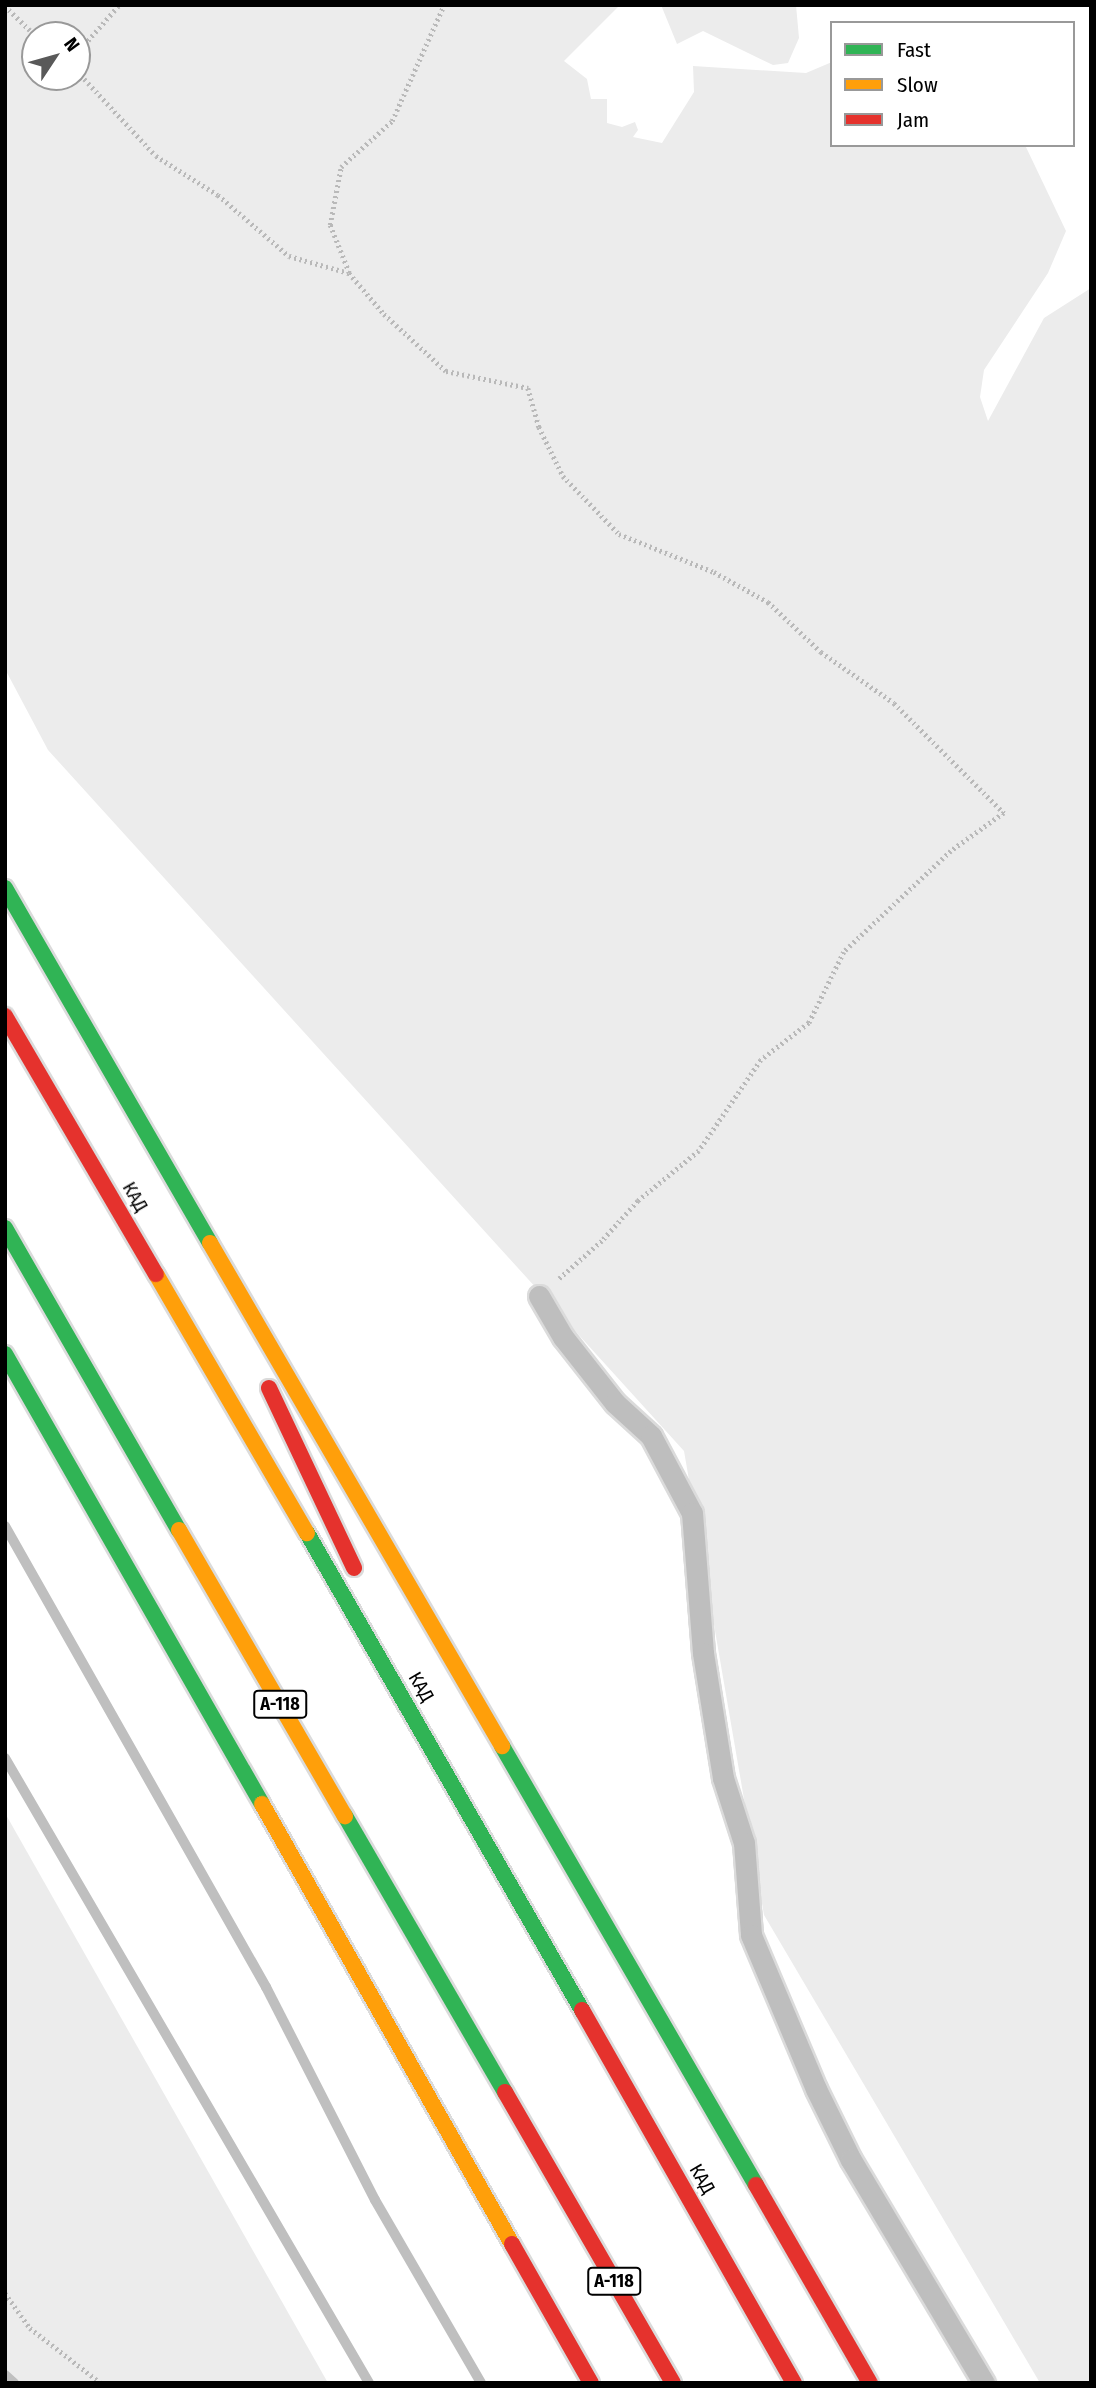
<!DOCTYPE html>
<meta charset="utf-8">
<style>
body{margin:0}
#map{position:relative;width:1096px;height:2388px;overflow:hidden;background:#fff;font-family:"Fira Sans Condensed",sans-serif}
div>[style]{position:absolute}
.green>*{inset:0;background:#ececec}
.stream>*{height:10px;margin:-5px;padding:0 5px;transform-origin:5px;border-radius:5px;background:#bfbfbf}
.path>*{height:4.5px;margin-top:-2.25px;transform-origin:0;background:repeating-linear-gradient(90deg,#b9b9b9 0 2px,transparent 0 5.5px)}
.roads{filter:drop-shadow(2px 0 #dbdbdb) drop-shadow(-2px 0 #dbdbdb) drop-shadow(0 2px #dbdbdb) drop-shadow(0 -2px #dbdbdb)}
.lane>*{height:21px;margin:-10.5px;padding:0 10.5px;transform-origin:10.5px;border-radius:10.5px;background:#bebebe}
.fast>*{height:16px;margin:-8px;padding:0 8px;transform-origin:8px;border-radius:8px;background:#30b455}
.slow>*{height:16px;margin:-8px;padding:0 8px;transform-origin:8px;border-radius:8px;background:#ff9f0a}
.jam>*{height:16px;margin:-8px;padding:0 8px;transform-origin:8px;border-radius:8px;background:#e5322d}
span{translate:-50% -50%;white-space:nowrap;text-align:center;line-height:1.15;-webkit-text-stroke:5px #fff;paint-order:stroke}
.shield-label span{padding:2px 5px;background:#fff;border:2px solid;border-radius:5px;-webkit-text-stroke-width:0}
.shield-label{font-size:18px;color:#000;font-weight:700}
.street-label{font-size:19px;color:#000}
.frame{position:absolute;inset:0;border:7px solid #000;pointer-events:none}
.legend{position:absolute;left:830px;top:21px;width:245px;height:126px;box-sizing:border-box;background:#fff;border:2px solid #999;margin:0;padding:9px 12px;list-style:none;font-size:21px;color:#000}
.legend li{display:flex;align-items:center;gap:14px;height:35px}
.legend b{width:35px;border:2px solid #999}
.north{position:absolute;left:21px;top:21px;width:70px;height:70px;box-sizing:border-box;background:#fff;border:2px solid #999;border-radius:50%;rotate:54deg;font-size:19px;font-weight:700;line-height:28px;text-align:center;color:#000}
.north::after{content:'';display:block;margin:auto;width:24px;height:32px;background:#595959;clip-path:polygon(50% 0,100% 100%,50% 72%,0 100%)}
</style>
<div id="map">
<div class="green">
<i style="clip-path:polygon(evenodd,5px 5px,620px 5px,564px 61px,587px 79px,591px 99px,607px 99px,607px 123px,622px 127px,635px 122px,638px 130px,633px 137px,662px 143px,694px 92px,693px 66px,806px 73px,832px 62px,832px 145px,1025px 145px,1066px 231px,1048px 273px,984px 370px,980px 397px,988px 421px,1044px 318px,1091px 288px,1091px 2383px,1040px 2383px,764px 1915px,684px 1451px,48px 750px,5px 669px,5px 5px,35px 35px,77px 35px,77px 77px,35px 77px,35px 35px)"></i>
<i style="clip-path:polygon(661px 5px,796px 5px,799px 38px,788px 63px,773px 65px,703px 31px,677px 44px)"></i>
<i style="clip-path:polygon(5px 1813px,328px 2383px,5px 2383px)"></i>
</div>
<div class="stream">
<i style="left:5px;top:1526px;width:530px;rotate:60.48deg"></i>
<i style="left:266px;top:1987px;width:239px;rotate:62.9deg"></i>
<i style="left:375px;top:2200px;width:211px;rotate:59.9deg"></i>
<i style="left:5px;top:1758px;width:723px;rotate:59.78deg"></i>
<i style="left:5px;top:2375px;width:12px;rotate:42deg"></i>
</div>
<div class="path">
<i style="left:5px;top:6px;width:42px;rotate:44deg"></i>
<i style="left:77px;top:53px;width:64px;rotate:-48.8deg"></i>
<i style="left:77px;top:71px;width:116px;rotate:47.1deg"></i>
<i style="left:156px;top:156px;width:73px;rotate:32.2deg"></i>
<i style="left:218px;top:195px;width:94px;rotate:40.7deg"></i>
<i style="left:289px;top:256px;width:62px;rotate:15.8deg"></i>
<i style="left:349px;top:273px;width:54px;rotate:49.5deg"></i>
<i style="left:384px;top:314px;width:84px;rotate:42.6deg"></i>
<i style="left:446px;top:371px;width:84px;rotate:11.7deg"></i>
<i style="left:528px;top:388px;width:41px;rotate:74.2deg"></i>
<i style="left:539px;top:427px;width:55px;rotate:63.9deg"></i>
<i style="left:563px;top:476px;width:81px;rotate:46deg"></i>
<i style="left:619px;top:534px;width:102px;rotate:21.8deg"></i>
<i style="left:714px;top:572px;width:62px;rotate:29.1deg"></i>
<i style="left:768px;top:602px;width:73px;rotate:43.3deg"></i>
<i style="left:821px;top:652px;width:89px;rotate:34.9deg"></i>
<i style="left:894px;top:703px;width:156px;rotate:45deg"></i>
<i style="left:1004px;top:813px;width:65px;rotate:144.4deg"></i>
<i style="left:951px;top:851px;width:147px;rotate:136.7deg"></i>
<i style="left:844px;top:952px;width:79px;rotate:116.2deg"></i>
<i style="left:809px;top:1023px;width:61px;rotate:142.4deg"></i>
<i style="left:761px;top:1060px;width:110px;rotate:124.3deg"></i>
<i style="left:699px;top:1151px;width:79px;rotate:140.7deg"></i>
<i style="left:638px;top:1201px;width:54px;rotate:132deg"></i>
<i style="left:602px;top:1241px;width:57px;rotate:138.5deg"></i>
<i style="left:349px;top:273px;width:52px;rotate:-111.6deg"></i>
<i style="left:330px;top:225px;width:59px;rotate:-79.3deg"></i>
<i style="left:341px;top:167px;width:69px;rotate:-42deg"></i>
<i style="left:392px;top:121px;width:127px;rotate:-65.9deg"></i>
<i style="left:5px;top:2293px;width:43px;rotate:54.5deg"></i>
<i style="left:30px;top:2328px;width:90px;rotate:37.8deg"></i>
</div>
<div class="roads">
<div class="lane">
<i style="left:539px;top:1296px;width:48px;rotate:59.7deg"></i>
<i style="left:563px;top:1337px;width:84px;rotate:51.8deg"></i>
<i style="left:615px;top:1403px;width:49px;rotate:42.5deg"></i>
<i style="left:651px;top:1436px;width:87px;rotate:62deg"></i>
<i style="left:692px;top:1513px;width:140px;rotate:85.5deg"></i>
<i style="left:703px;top:1653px;width:127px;rotate:80.9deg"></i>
<i style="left:723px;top:1778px;width:68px;rotate:72.1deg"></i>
<i style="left:744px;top:1843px;width:92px;rotate:85.6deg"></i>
<i style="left:751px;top:1935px;width:167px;rotate:67.1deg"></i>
<i style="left:816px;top:2089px;width:79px;rotate:63.8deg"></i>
<i style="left:851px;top:2160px;width:260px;rotate:59.2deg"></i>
</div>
<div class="fast">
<i style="left:5px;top:888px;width:410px;rotate:60deg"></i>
<i style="left:5px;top:1228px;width:349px;rotate:60.1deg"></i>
<i style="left:5px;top:1354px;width:518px;rotate:60.27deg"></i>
<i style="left:307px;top:1533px;width:551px;rotate:60.04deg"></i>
<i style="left:502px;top:1746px;width:507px;rotate:59.95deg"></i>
<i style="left:345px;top:1816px;width:319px;rotate:59.9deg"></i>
</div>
<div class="slow">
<i style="left:210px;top:1243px;width:582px;rotate:59.86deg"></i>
<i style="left:156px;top:1274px;width:300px;rotate:59.8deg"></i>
<i style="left:179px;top:1530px;width:331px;rotate:59.9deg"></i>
<i style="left:262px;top:1804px;width:506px;rotate:60.4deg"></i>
</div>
<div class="jam">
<i style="left:5px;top:1016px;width:299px;rotate:59.7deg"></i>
<i style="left:269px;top:1388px;width:199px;rotate:64.7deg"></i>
<i style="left:582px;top:2010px;width:429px;rotate:60.4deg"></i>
<i style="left:505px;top:2092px;width:336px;rotate:60deg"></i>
<i style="left:756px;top:2185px;width:228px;rotate:60.1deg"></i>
<i style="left:512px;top:2244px;width:160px;rotate:60.4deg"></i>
</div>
</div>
<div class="shield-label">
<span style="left:280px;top:1704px">А-118</span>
<span style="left:614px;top:2281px">А-118</span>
</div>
<div class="street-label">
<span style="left:135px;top:1197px;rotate:60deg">КАД</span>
<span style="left:421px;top:1687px;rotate:60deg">КАД</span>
<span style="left:702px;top:2179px;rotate:60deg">КАД</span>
</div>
<div class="frame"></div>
<ul class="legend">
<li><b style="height:9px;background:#30b455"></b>Fast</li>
<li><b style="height:9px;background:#ff9f0a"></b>Slow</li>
<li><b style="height:9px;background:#e5322d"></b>Jam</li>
</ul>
<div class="north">N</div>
</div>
